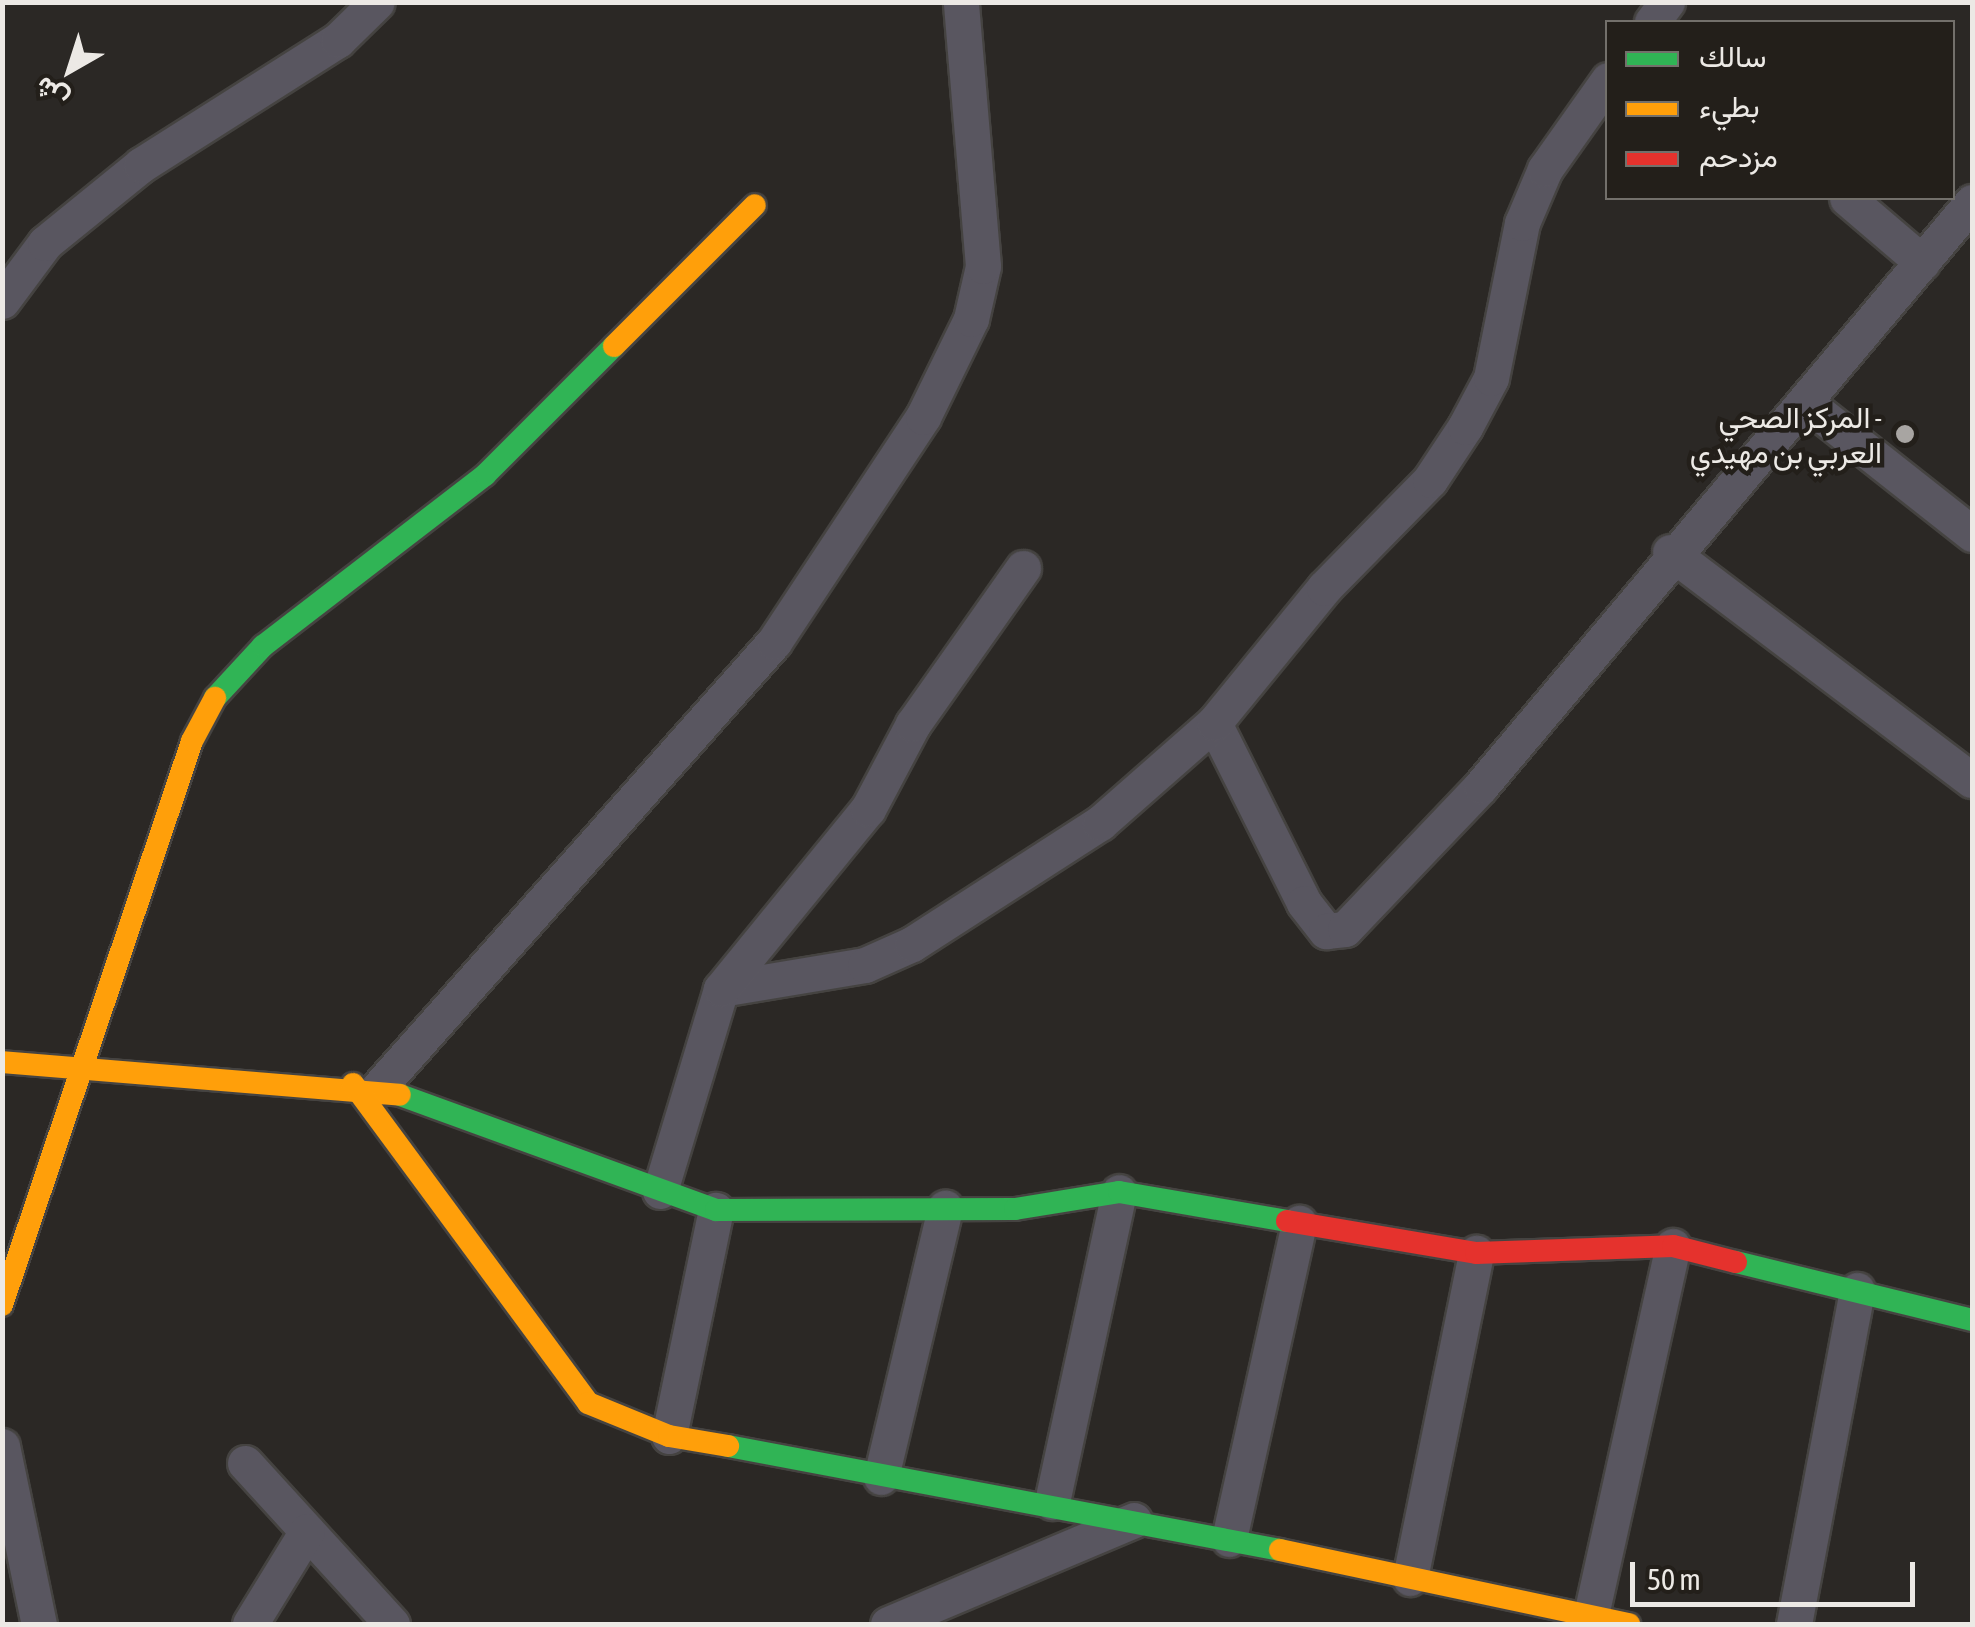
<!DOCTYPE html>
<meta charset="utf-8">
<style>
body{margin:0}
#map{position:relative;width:1975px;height:1627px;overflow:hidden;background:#2b2825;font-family:"Asap Condensed",Vazirmatn,sans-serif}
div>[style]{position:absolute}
.roads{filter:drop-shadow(2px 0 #454341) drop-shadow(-2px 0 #454341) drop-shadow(0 2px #454341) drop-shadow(0 -2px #454341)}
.street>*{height:35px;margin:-17.5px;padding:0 17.5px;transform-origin:17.5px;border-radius:17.5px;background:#595660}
.fast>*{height:22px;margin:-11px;padding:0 11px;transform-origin:11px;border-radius:11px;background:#30b455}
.slow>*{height:22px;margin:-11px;padding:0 11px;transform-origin:11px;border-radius:11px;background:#ff9f0a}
.jam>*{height:22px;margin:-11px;padding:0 11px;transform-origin:11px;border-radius:11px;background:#e5322d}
.dots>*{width:28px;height:28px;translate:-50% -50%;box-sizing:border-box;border:5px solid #231f1a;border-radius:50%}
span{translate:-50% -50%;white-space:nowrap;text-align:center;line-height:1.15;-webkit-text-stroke:9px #231f1a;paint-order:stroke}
.poi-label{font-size:30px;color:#ece9e5}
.right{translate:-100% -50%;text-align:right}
.frame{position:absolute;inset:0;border:5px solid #ece9e5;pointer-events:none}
.legend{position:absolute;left:1605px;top:20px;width:350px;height:180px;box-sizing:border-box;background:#231f1a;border:2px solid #73706b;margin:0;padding:12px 18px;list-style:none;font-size:30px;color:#ece9e5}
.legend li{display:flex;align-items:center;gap:20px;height:50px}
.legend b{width:50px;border:2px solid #73706b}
.north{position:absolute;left:20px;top:20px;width:100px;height:100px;-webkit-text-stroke:8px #231f1a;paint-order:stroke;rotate:219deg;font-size:28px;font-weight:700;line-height:40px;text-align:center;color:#ece9e5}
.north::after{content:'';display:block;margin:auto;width:35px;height:45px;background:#ece9e5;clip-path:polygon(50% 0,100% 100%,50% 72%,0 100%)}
.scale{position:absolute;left:1630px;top:1562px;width:285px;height:45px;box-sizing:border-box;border:5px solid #ece9e5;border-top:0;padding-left:12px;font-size:30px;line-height:35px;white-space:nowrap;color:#ece9e5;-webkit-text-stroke:8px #231f1a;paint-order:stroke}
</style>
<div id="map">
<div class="roads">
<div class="street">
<i style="left:1652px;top:22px;width:25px;rotate:-53deg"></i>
<i style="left:1847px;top:198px;width:99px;rotate:40.5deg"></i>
<i style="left:2px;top:301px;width:72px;rotate:-53.4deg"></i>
<i style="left:45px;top:243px;width:124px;rotate:-39.1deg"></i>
<i style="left:141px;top:165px;width:233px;rotate:-32.4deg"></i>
<i style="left:338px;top:40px;width:54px;rotate:-44.3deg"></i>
<i style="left:1805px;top:402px;width:213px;rotate:38.3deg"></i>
<i style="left:1670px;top:552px;width:378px;rotate:37.1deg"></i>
<i style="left:1214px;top:723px;width:201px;rotate:63.4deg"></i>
<i style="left:1304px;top:903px;width:36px;rotate:52deg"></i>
<i style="left:1326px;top:931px;width:19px;rotate:-6deg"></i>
<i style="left:1345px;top:929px;width:197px;rotate:-46.4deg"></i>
<i style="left:1481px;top:786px;width:763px;rotate:-49.94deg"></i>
<i style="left:721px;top:989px;width:146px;rotate:-9.5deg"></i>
<i style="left:865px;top:965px;width:51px;rotate:-24.1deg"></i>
<i style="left:912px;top:944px;width:224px;rotate:-32.8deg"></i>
<i style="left:1100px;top:823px;width:152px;rotate:-41.3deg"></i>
<i style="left:1214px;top:723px;width:174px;rotate:-50.8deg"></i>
<i style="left:1324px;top:588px;width:151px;rotate:-45.5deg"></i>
<i style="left:1430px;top:480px;width:64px;rotate:-56.6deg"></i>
<i style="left:1465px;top:427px;width:55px;rotate:-62deg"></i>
<i style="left:1491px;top:378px;width:158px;rotate:-78.7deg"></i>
<i style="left:1522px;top:223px;width:59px;rotate:-66.9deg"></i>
<i style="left:1545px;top:169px;width:109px;rotate:-54.7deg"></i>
<i style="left:379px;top:1087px;width:595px;rotate:-48.41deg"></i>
<i style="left:774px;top:642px;width:270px;rotate:-56.5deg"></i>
<i style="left:923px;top:417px;width:109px;rotate:-63.9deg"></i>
<i style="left:971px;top:319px;width:54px;rotate:-77.2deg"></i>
<i style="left:983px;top:266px;width:265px;rotate:-94.8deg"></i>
<i style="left:660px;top:1191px;width:211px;rotate:-73.2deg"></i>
<i style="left:721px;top:989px;width:232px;rotate:-50.8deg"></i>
<i style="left:868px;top:809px;width:96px;rotate:-62.1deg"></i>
<i style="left:913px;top:724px;width:191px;rotate:-54.8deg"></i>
<i style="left:669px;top:1436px;width:231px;rotate:-78.3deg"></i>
<i style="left:2px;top:1446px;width:182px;rotate:78.3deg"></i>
<i style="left:245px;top:1463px;width:218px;rotate:47.6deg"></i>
<i style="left:881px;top:1477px;width:277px;rotate:-76.6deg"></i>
<i style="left:1052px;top:1502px;width:317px;rotate:-77.8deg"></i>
<i style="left:1229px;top:1539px;width:324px;rotate:-77.5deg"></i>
<i style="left:1410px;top:1578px;width:332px;rotate:-78.5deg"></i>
<i style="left:1591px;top:1615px;width:378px;rotate:-77.5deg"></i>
<i style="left:250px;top:1624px;width:109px;rotate:-58.5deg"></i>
<i style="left:888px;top:1624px;width:267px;rotate:-22.9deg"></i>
<i style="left:1794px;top:1624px;width:340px;rotate:-79.3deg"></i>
</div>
<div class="fast">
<i style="left:215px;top:698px;width:71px;rotate:-47.3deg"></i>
<i style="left:263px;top:646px;width:280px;rotate:-37.6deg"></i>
<i style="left:485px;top:475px;width:182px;rotate:-45deg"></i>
<i style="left:400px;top:1095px;width:336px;rotate:20deg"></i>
<i style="left:716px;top:1210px;width:299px;rotate:-0.2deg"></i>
<i style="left:1015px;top:1209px;width:105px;rotate:-9.3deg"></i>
<i style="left:1119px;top:1192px;width:170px;rotate:9.8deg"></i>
<i style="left:1736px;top:1262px;width:243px;rotate:13.8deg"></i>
<i style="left:728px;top:1446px;width:562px;rotate:10.67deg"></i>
</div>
<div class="slow">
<i style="left:614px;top:346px;width:199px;rotate:-45deg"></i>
<i style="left:2px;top:1062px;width:399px;rotate:4.7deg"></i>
<i style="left:353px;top:1084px;width:396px;rotate:53.6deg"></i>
<i style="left:588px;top:1403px;width:87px;rotate:22.2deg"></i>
<i style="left:669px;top:1436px;width:60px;rotate:9.6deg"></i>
<i style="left:2px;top:1305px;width:595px;rotate:-71.38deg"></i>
<i style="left:192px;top:741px;width:49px;rotate:-61.9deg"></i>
<i style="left:1280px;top:1550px;width:357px;rotate:12deg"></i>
</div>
<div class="jam">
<i style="left:1287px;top:1221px;width:192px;rotate:9.6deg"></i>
<i style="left:1476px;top:1253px;width:197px;rotate:-2deg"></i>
<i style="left:1673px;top:1246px;width:65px;rotate:14.3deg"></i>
</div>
</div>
<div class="dots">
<i style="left:1905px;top:434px;background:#a8a5a2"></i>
</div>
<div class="poi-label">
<span class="right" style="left:1882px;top:434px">المركز الصحي -<br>العربي بن مهيدي</span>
</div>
<div class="frame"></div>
<ul class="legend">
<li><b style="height:12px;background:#30b455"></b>سالك</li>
<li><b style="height:12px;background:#ff9f0a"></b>بطيء</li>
<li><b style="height:12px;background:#e5322d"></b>مزدحم</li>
</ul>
<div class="north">ش</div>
<div class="scale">50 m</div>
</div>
